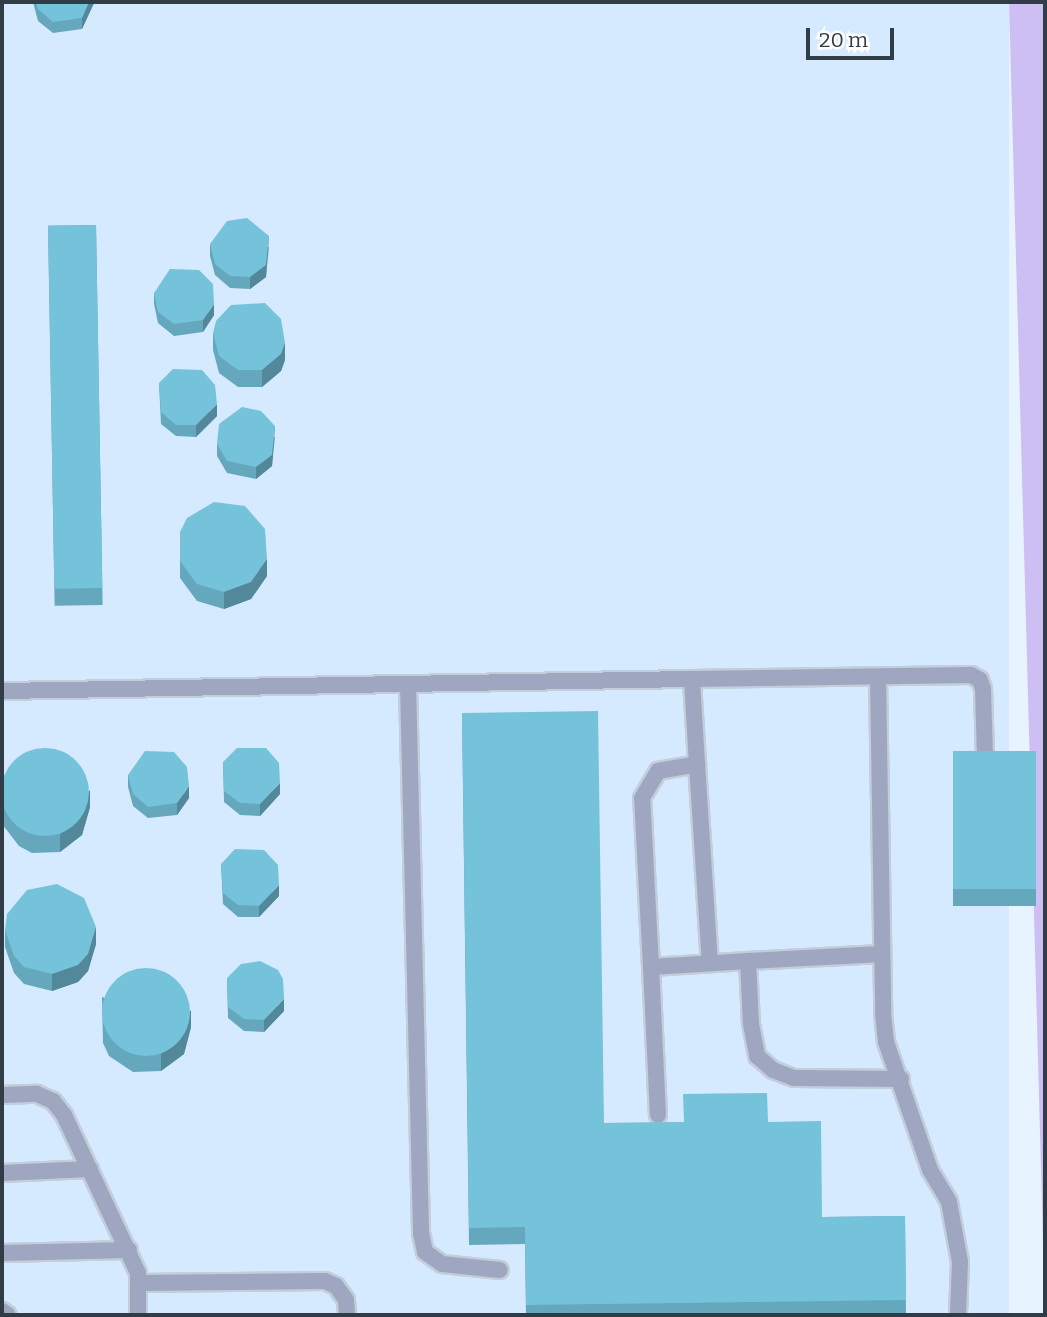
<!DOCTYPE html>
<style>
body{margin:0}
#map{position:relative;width:1047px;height:1317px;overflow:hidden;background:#e7f3fe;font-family:Bitter,serif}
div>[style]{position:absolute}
.built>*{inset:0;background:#d5eafe;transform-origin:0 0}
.green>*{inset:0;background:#cdbef3}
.roads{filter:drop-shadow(2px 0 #c2ced9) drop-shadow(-2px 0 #c2ced9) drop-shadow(0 2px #c2ced9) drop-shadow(0 -2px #c2ced9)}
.lane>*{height:16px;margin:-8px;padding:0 8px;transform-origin:8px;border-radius:8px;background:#9fa6c0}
.wall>*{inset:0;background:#65a7bc;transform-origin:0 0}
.shaded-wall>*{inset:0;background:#528899}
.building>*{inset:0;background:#75c2db;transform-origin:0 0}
.round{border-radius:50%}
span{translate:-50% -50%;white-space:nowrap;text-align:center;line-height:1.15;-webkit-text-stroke:5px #fefefe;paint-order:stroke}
.frame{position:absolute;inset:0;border:4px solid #303c46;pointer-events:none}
.scale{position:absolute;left:806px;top:28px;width:88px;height:32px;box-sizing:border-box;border:4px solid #303c46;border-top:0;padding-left:9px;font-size:21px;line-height:24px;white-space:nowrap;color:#303c46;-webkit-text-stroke:5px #fefefe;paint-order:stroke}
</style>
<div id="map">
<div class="built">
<i style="left:2px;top:2px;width:1007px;height:1313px"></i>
</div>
<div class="green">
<i style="clip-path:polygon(1009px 2px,1045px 2px,1045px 1315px)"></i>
</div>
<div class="roads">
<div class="lane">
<i style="left:878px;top:677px;width:336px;rotate:89.1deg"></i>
<i style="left:883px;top:1013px;width:29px;rotate:84deg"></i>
<i style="left:886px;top:1042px;width:135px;rotate:71deg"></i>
<i style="left:930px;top:1170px;width:37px;rotate:59deg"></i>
<i style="left:949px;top:1202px;width:61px;rotate:79.6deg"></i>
<i style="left:960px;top:1262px;width:53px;rotate:92.2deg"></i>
<i style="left:408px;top:684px;width:549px;rotate:88.64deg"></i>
<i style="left:421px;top:1233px;width:19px;rotate:78deg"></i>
<i style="left:425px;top:1252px;width:21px;rotate:35deg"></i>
<i style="left:442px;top:1264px;width:58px;rotate:5.9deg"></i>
<i style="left:2px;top:691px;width:690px;rotate:-1deg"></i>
<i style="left:697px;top:764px;width:199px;rotate:86.3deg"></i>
<i style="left:881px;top:954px;width:133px;rotate:177deg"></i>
<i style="left:748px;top:961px;width:63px;rotate:87.3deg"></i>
<i style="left:751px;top:1024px;width:33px;rotate:79deg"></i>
<i style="left:757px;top:1056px;width:21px;rotate:41deg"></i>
<i style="left:773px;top:1070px;width:22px;rotate:21deg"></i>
<i style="left:794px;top:1078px;width:107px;rotate:0.5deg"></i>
<i style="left:748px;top:961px;width:97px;rotate:176.5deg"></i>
<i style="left:651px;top:967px;width:169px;rotate:-93deg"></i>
<i style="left:642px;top:798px;width:31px;rotate:-59deg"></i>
<i style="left:658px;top:771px;width:40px;rotate:-10deg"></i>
<i style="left:697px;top:764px;width:85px;rotate:-93.4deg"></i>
<i style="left:692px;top:679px;width:279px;rotate:-0.8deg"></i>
<i style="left:971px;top:675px;width:10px;rotate:29deg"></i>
<i style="left:980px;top:680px;width:9px;rotate:72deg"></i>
<i style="left:983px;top:689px;width:67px;rotate:88.3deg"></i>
<i style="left:651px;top:967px;width:148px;rotate:87.3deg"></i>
<i style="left:2px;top:1095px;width:35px;rotate:-2deg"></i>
<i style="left:37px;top:1094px;width:17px;rotate:24deg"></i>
<i style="left:53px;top:1101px;width:18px;rotate:52deg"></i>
<i style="left:64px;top:1115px;width:174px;rotate:64.9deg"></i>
<i style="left:138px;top:1273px;width:42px;rotate:90deg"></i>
<i style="left:2px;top:1173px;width:88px;rotate:-2.6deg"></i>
<i style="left:2px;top:1253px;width:127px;rotate:-1.4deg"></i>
<i style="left:139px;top:1283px;width:186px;rotate:-0.6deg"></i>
<i style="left:325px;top:1281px;width:12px;rotate:24deg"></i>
<i style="left:336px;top:1286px;width:17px;rotate:54deg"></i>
<i style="left:346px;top:1300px;width:15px;rotate:86deg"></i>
<i style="left:2px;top:1311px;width:7px;rotate:34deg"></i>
</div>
</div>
<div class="wall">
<i style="clip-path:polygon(33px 2px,94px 2px,94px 3px,82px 29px,53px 33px,38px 21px)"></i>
<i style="left:96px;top:225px;width:380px;height:48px;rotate:89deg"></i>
<i style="clip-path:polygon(210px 244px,269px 247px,266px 277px,250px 289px,230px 288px,215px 275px,210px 256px)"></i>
<i style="clip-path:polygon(154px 293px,214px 315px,203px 332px,174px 336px,158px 323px,154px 304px)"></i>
<i style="clip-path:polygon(213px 333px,285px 360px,281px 371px,262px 387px,238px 387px,219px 373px,213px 350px)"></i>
<i style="clip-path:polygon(159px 383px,217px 416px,196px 437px,176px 436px,161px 424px)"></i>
<i style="clip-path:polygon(275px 437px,272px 466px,256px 479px,227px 473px,217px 456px,217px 444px)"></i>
<i style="clip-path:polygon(180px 532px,267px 576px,251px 599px,224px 609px,197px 601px,180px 578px)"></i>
<i style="clip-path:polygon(462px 713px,604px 1123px,768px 1122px,822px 1217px,905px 1216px,906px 1315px,526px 1315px,525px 1244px,469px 1245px)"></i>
<i style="left:953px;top:751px;width:83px;height:155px"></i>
<i style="clip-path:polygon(223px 762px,280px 794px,260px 816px,240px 815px,224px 802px)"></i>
<i style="clip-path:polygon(128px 775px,189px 798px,177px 815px,148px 818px,133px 806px,128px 787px)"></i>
<i style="clip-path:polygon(2px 777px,90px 807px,82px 835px,60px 852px,32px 853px,19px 846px,2px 824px)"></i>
<i style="clip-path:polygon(221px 864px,279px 896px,259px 917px,238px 917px,223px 904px)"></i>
<i style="clip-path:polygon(5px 930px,96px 944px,88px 971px,78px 982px,52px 991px,24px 984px,14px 973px,5px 947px)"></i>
<i style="clip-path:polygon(227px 978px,284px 1011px,264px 1032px,244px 1031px,228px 1018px)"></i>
<i style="clip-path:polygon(102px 997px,191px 1027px,184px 1054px,161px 1071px,133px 1072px,109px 1056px,103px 1043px)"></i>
</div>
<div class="shaded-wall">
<i style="clip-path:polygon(89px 2px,94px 2px,94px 3px,82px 29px,82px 18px)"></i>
<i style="clip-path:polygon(269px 236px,266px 277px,250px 289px,250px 277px)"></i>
<i style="clip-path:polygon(214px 304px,214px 315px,203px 332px,203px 320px)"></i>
<i style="clip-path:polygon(285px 343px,285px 360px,281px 371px,262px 387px,262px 370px)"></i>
<i style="clip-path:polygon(217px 404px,217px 416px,196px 437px,196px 425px)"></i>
<i style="clip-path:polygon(275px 426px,272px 466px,256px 479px,256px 467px)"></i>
<i style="clip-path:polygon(267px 559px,267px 576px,251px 599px,224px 609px,224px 592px)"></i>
<i style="clip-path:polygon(280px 783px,280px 794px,260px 816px,260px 804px)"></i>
<i style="clip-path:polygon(189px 786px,189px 798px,177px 815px,177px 803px)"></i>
<i style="clip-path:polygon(90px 790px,90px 807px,82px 835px,60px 852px,60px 835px)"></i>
<i style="clip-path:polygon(279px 885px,279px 896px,259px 917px,259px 906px)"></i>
<i style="clip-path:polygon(96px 927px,96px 944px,88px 971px,78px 982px,52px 991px,52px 974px)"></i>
<i style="clip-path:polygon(284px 999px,284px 1011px,264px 1032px,264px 1020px)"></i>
<i style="clip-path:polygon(191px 1010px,191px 1027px,184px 1054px,161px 1071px,161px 1054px)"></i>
</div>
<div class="building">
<i style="clip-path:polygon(36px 2px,89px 2px,82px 18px,53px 22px,38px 9px)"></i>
<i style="clip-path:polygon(247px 218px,269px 236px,266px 265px,250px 277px,230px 276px,215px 264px,210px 244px,227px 221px)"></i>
<i style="left:96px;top:225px;width:363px;height:48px;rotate:89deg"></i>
<i style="clip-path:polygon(170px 269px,199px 270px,213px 284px,214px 304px,203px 320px,174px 324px,158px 312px,154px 293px)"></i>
<i style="clip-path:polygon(265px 303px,281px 319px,285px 343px,281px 354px,262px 370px,238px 370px,219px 356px,213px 333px,216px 321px,231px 305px)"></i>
<i style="clip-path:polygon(173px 369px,202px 370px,215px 385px,217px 404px,196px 425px,176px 425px,161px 412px,159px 383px)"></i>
<i style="clip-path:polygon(242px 407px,261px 411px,275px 426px,272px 455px,256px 467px,227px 461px,217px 444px,219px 424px)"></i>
<i style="clip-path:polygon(214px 502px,245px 506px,265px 529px,267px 559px,251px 582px,224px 592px,197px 584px,180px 561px,180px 532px,187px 518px)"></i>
<i style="clip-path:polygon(598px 711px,604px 1123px,684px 1122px,683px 1094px,767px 1093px,768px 1122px,821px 1121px,822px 1217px,905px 1216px,906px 1300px,526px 1305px,525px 1227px,469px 1228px,462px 713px)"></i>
<i class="round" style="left:1px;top:748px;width:88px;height:88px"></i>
<i style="clip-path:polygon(237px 748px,266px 748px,279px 763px,280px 783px,260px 804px,240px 803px,224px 791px,223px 762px)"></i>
<i style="clip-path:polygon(145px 751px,174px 752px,187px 767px,189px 786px,177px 803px,148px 807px,133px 794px,128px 775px)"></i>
<i style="left:953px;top:751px;width:83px;height:138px"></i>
<i style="clip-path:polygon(235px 849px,264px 850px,278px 865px,279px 885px,259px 906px,238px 905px,223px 893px,221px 864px)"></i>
<i style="clip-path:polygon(57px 884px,84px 898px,96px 927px,88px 954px,78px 965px,52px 974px,24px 967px,14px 956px,5px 930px,7px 914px,27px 890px)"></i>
<i style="clip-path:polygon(260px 961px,278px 970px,283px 979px,284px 999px,264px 1020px,244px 1019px,228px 1007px,227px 978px,241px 964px)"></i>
<i class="round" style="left:102px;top:968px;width:88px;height:88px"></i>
</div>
<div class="frame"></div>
<div class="scale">20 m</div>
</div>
